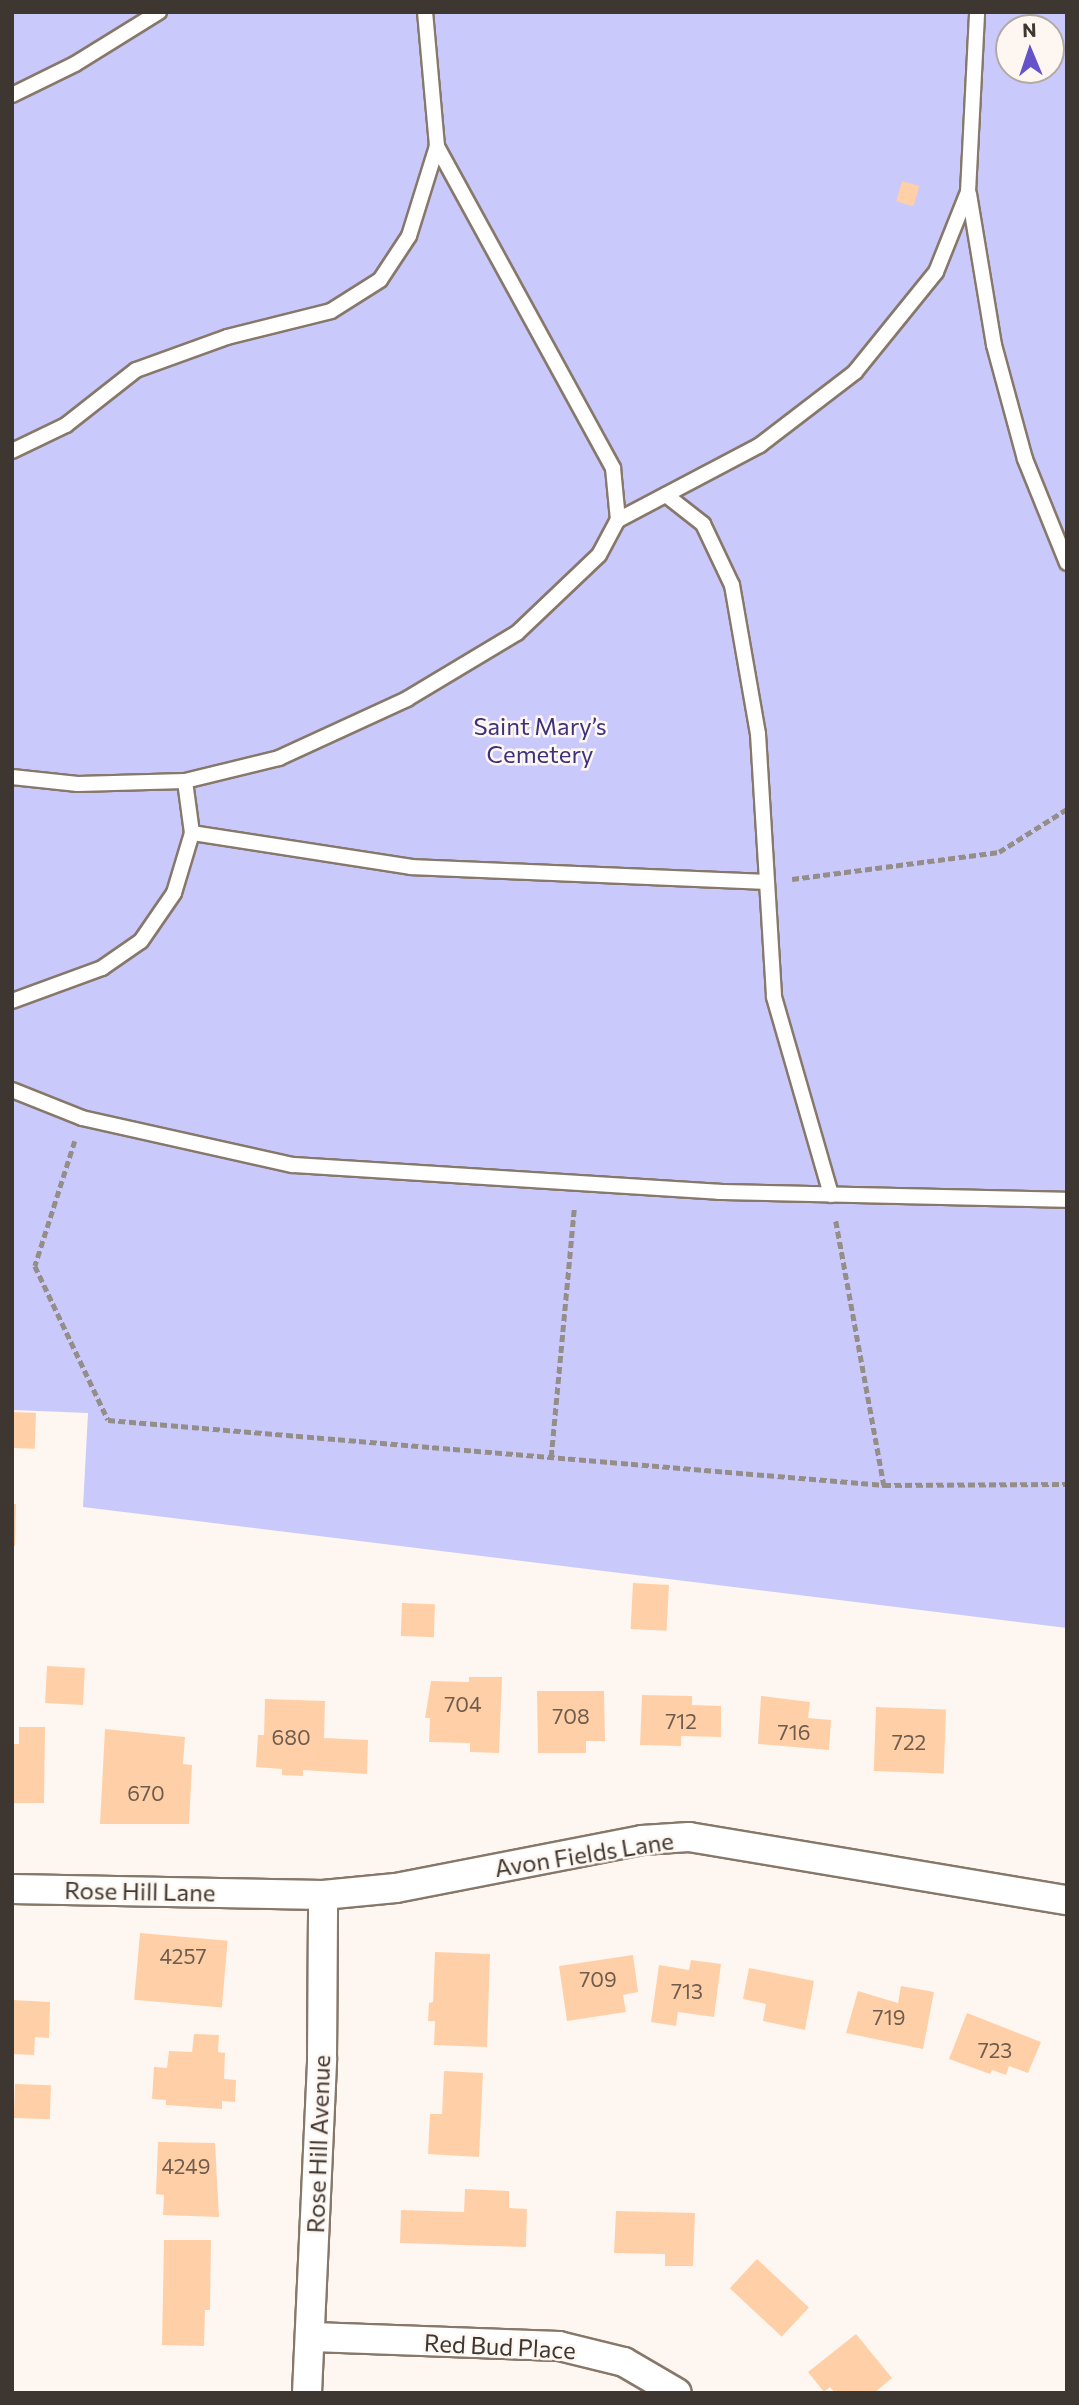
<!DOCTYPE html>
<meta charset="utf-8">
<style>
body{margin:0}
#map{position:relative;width:1079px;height:2405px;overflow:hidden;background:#fef7f1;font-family:Commissioner,sans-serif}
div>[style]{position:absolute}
.green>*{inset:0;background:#cac9fc}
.building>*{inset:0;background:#ffd0a7;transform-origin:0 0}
.path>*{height:4.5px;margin-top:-2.25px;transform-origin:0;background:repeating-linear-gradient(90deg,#958e88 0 7px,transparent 0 10.5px)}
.roads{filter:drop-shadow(2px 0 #87786a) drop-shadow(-2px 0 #87786a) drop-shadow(0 2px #87786a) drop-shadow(0 -2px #87786a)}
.service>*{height:14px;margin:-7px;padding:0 7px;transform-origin:7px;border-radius:7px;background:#fff}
.minor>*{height:28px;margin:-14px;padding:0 14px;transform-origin:14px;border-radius:14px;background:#fff}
span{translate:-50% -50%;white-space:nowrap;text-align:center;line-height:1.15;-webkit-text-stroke:5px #fef7f1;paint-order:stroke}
.number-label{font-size:21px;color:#6e5d4e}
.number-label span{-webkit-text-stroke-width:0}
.park-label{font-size:24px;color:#3c317d}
.street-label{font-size:24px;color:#3e3731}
.frame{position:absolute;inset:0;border:14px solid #3e3731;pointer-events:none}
.north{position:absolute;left:995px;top:14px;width:70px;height:70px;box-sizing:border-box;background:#fef7f1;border:2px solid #b1aaa4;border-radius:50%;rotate:358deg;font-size:19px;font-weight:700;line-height:28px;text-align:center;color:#3e3731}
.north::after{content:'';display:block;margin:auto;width:24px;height:32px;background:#6653cc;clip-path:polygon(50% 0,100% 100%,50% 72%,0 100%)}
</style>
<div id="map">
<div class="green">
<i style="clip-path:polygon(evenodd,12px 12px,1067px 12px,1067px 1628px,83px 1507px,88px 1413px,12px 1410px,12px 12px,1009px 28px,1051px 28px,1051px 70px,1009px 70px,1009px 28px)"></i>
</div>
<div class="building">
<i style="left:902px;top:181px;width:18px;height:21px;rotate:16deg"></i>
<i style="left:12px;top:1412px;width:24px;height:36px;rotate:2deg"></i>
<i style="clip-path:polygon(12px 1504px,16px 1504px,15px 1546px,12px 1546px)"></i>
<i style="left:633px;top:1583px;width:36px;height:46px;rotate:3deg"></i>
<i style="left:402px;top:1603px;width:33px;height:33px;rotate:2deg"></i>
<i style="left:47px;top:1666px;width:38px;height:37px;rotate:3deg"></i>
<i style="clip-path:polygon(469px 1677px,502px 1677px,499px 1753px,470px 1752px,470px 1743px,429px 1742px,430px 1718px,425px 1718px,431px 1681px,469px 1682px)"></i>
<i style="clip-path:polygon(537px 1691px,604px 1691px,605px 1741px,586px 1741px,586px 1753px,538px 1753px)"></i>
<i style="clip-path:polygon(642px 1695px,692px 1696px,692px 1705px,721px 1706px,721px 1737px,681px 1736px,681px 1746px,640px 1745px)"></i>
<i style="clip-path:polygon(761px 1696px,810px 1702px,808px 1718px,831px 1720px,829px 1750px,758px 1744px)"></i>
<i style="clip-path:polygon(265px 1699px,325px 1701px,324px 1738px,368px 1740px,367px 1774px,303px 1770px,303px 1776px,282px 1775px,282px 1769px,256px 1767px,258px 1735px,264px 1735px)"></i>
<i style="left:876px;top:1707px;width:70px;height:64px;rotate:2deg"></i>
<i style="clip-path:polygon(19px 1727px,45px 1727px,44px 1803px,12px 1803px,12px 1744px,19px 1744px)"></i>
<i style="clip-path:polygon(105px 1729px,185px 1737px,183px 1764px,192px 1765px,189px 1824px,100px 1824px)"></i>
<i style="left:140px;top:1933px;width:88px;height:67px;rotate:5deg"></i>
<i style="clip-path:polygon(435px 1952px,490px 1954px,487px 2047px,434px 2045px,435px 2021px,428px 2021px,429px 2003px,433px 2002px)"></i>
<i style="clip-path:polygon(633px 1955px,638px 1992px,623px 1995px,626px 2012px,567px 2021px,559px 1966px)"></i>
<i style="clip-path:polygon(691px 1960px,721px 1964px,714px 2017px,678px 2012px,676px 2026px,651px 2022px,659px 1965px,689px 1970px)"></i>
<i style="clip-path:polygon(749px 1968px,814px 1981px,805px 2030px,763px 2021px,766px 2004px,743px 1999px)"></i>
<i style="clip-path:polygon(901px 1986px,934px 1992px,923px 2049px,846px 2033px,858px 1991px,898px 2003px)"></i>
<i style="clip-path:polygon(12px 2000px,50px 2002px,49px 2038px,35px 2037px,34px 2055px,12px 2054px)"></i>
<i style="clip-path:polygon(967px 2013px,1041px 2042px,1028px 2073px,1009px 2066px,1006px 2075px,992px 2070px,990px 2074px,949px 2059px)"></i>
<i style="clip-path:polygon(194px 2034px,219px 2035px,218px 2052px,225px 2053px,224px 2079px,236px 2080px,235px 2102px,222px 2101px,222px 2109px,166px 2105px,166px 2100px,152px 2099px,154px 2067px,167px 2068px,169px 2051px,192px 2052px)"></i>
<i style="clip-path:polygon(444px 2071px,483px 2073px,479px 2157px,428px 2154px,430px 2114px,442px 2114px)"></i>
<i style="left:15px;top:2084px;width:36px;height:34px;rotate:2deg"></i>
<i style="clip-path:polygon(158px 2142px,215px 2143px,219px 2217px,163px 2215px,164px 2195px,156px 2194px)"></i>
<i style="clip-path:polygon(465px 2189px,509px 2191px,509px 2208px,527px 2209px,526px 2247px,400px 2243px,401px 2210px,464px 2212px)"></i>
<i style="clip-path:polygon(616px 2211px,695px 2213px,693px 2266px,665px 2266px,665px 2254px,614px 2253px)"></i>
<i style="clip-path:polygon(164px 2240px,211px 2240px,210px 2310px,205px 2310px,204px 2346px,162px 2345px)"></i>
<i style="left:757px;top:2259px;width:71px;height:40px;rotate:43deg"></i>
<i style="clip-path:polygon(856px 2334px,892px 2378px,874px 2393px,835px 2393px,830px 2387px,824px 2392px,808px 2372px)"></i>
</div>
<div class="path">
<i style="left:792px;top:879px;width:209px;rotate:-7.4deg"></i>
<i style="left:999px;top:852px;width:80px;rotate:-32.3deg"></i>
<i style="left:75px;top:1141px;width:131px;rotate:107.7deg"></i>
<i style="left:35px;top:1266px;width:170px;rotate:64.6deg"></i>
<i style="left:108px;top:1420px;width:779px;rotate:4.79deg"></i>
<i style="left:884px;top:1485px;width:183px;rotate:-0.3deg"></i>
<i style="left:836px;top:1221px;width:268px;rotate:79.7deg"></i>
<i style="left:551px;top:1457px;width:251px;rotate:-84.7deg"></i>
</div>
<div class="roads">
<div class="service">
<i style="left:12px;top:95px;width:70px;rotate:-26.2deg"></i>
<i style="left:75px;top:64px;width:99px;rotate:-31.8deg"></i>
<i style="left:969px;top:194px;width:153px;rotate:80.6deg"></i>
<i style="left:994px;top:345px;width:118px;rotate:74.8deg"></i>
<i style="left:1025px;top:459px;width:112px;rotate:68deg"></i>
<i style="left:12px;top:451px;width:60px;rotate:-25.7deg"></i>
<i style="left:66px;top:425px;width:89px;rotate:-38.2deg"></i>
<i style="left:136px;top:370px;width:97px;rotate:-19.9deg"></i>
<i style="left:227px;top:337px;width:107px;rotate:-14deg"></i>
<i style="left:331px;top:311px;width:58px;rotate:-32.3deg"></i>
<i style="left:380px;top:280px;width:53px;rotate:-56.6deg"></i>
<i style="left:409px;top:236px;width:94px;rotate:-72.7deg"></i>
<i style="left:437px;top:146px;width:135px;rotate:-95.1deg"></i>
<i style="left:666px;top:495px;width:47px;rotate:38.1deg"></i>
<i style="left:703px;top:524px;width:68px;rotate:64.6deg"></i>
<i style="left:732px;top:585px;width:151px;rotate:80.1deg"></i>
<i style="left:758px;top:734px;width:263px;rotate:86.5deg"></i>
<i style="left:774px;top:997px;width:206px;rotate:73.9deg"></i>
<i style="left:618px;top:520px;width:161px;rotate:-27.8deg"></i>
<i style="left:760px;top:445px;width:120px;rotate:-37.5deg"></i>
<i style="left:855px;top:372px;width:129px;rotate:-51deg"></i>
<i style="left:936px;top:272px;width:86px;rotate:-68.2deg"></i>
<i style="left:968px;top:192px;width:180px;rotate:-87.1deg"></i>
<i style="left:12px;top:777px;width:66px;rotate:6.1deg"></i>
<i style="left:78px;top:784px;width:107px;rotate:-1.6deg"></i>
<i style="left:185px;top:781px;width:97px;rotate:-13.7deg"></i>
<i style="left:279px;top:758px;width:141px;rotate:-24.7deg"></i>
<i style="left:407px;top:699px;width:128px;rotate:-31deg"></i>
<i style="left:517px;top:633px;width:113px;rotate:-43.6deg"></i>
<i style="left:599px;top:555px;width:40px;rotate:-62deg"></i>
<i style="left:618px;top:520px;width:52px;rotate:-95.5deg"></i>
<i style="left:613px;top:468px;width:367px;rotate:-118.7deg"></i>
<i style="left:192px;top:833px;width:222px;rotate:8.8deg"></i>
<i style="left:411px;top:867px;width:356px;rotate:2.4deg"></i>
<i style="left:12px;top:1001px;width:96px;rotate:-20.1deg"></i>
<i style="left:102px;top:968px;width:47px;rotate:-34.7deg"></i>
<i style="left:141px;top:941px;width:58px;rotate:-55.5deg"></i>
<i style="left:174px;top:893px;width:63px;rotate:-73.3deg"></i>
<i style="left:192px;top:833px;width:52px;rotate:-97.7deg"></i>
<i style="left:12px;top:1090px;width:75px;rotate:21.8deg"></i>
<i style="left:82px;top:1118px;width:216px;rotate:12.6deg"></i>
<i style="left:293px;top:1165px;width:427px;rotate:3.6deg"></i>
<i style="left:719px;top:1192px;width:348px;rotate:1.3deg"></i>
</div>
<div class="minor">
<i style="left:12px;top:1889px;width:311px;rotate:1.1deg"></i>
<i style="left:323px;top:1895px;width:73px;rotate:-5.5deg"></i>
<i style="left:396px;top:1888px;width:251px;rotate:-11deg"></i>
<i style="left:642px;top:1840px;width:47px;rotate:-3.7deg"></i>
<i style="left:689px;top:1837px;width:383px;rotate:9.5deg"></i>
<i style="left:313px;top:2337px;width:246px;rotate:2.1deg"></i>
<i style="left:559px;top:2346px;width:67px;rotate:13.8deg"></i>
<i style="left:624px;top:2362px;width:61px;rotate:30.3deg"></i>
<i style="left:307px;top:2393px;width:335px;rotate:-87.4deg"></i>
<i style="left:322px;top:2058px;width:163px;rotate:-89.6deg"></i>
</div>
</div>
<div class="number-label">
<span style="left:463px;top:1704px">704</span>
<span style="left:571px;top:1716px">708</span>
<span style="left:681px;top:1721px">712</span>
<span style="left:794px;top:1732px">716</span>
<span style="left:291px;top:1737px">680</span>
<span style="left:909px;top:1742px">722</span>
<span style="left:146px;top:1793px">670</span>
<span style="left:183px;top:1956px">4257</span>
<span style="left:598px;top:1979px">709</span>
<span style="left:687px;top:1991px">713</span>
<span style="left:889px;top:2017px">719</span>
<span style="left:995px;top:2050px">723</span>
<span style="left:186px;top:2166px">4249</span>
</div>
<div class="park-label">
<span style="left:540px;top:740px">Saint Mary’s<br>Cemetery</span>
</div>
<div class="street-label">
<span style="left:584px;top:1854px;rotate:-9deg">Avon Fields Lane</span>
<span style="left:140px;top:1891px;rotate:1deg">Rose Hill Lane</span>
<span style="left:318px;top:2144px;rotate:-88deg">Rose Hill Avenue</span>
<span style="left:500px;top:2346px;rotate:3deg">Red Bud Place</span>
</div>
<div class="frame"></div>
<div class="north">N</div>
</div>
